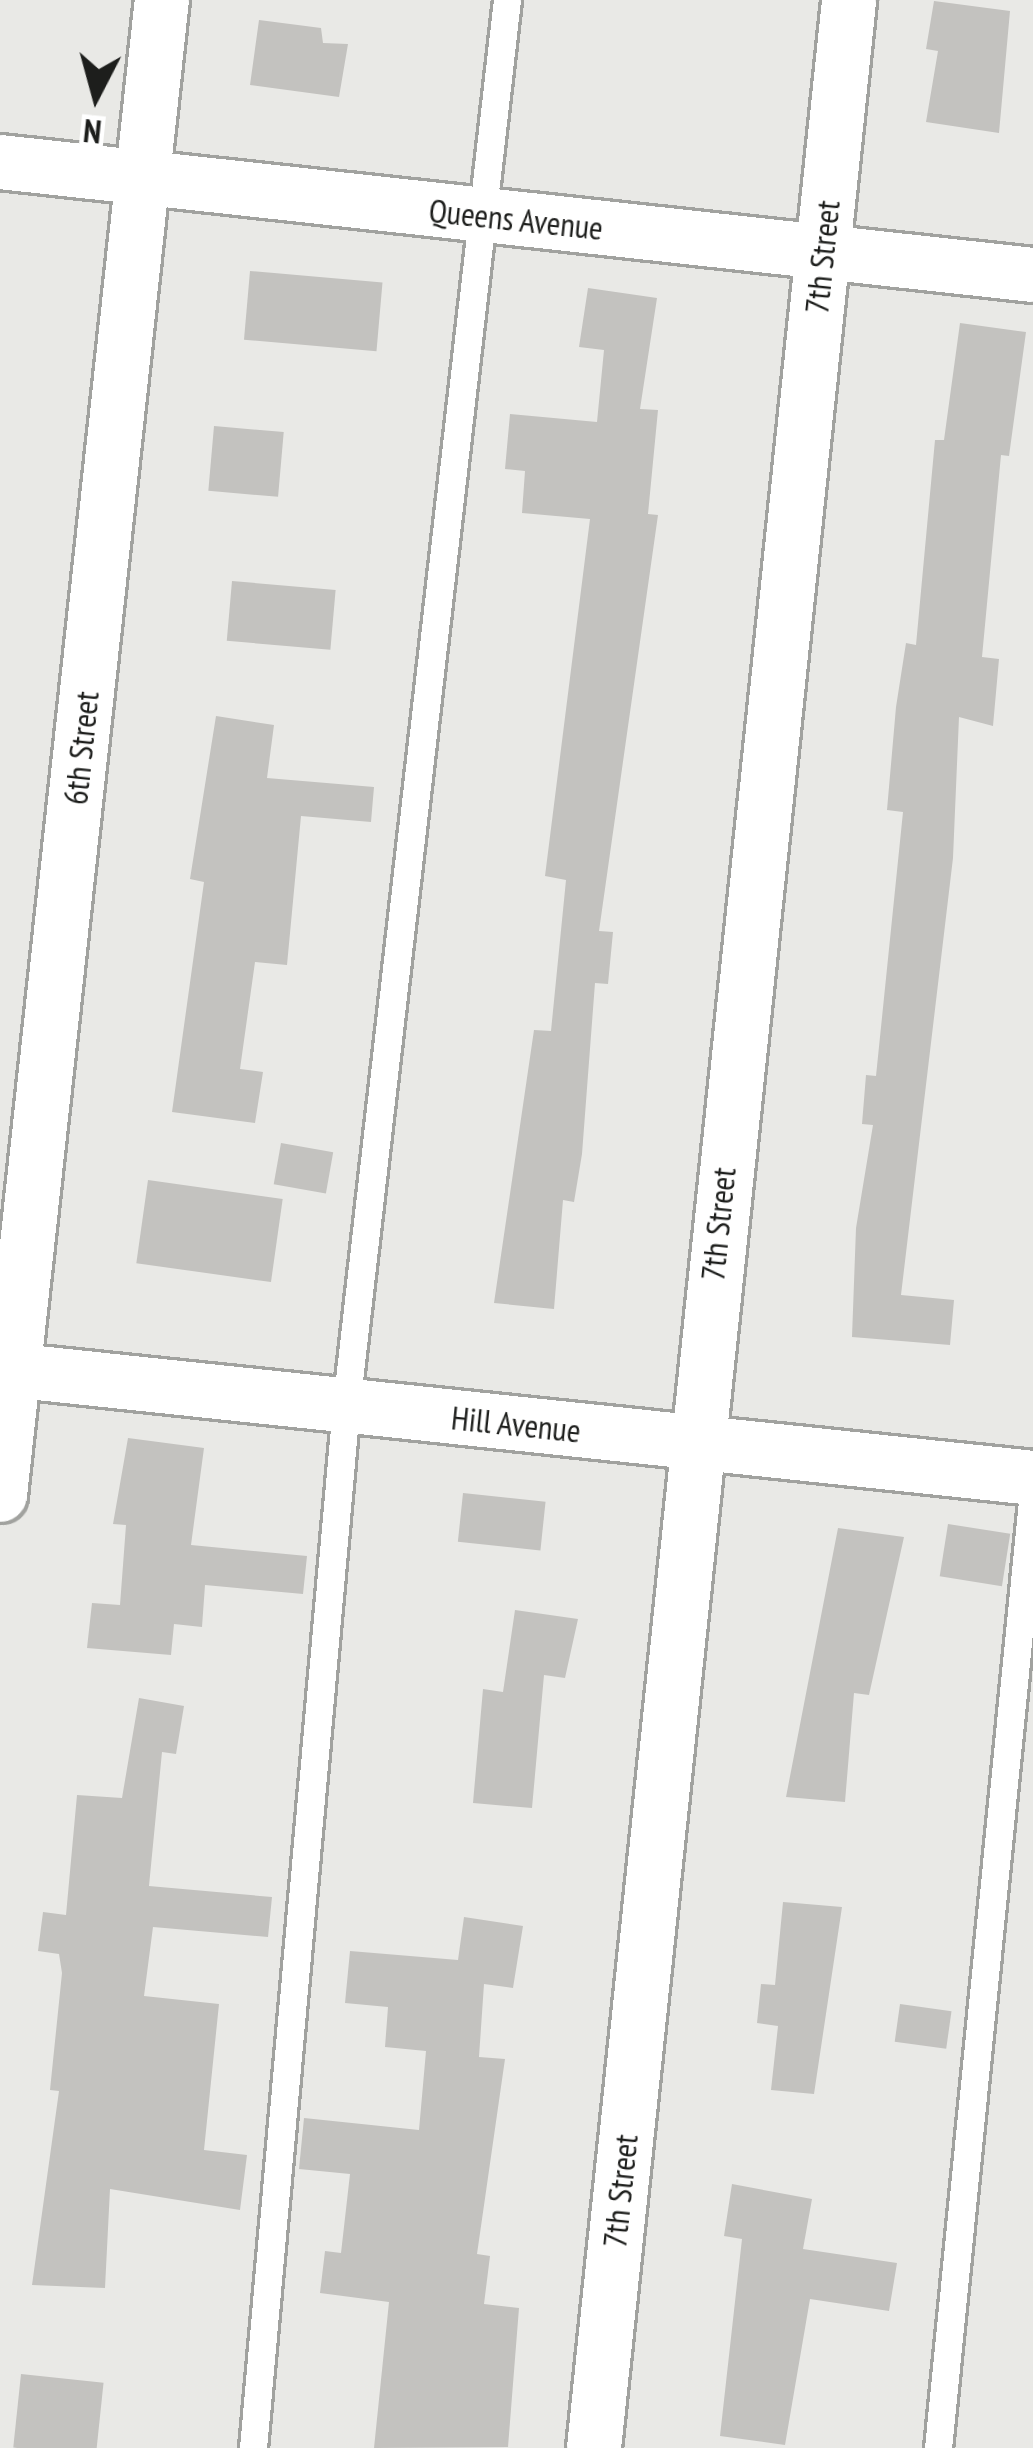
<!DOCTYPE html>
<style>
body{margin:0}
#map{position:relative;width:1033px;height:2448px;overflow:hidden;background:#e9e9e6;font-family:"PT Sans Narrow",sans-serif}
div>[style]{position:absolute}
.building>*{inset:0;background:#c3c2bf;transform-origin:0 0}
.roads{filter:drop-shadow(3px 0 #a1a29f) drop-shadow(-3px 0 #a1a29f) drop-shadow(0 3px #a1a29f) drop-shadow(0 -3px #a1a29f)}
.lane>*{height:27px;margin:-13.5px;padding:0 13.5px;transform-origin:13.5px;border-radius:13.5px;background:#fff}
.street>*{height:54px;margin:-27px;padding:0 27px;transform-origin:27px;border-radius:27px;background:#fff}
span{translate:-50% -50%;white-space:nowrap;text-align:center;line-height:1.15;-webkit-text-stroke:9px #fff;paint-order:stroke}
.street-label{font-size:33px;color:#1d1e1c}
.north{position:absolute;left:36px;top:36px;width:120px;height:120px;-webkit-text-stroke:9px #fff;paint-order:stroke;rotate:186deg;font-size:33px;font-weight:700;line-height:48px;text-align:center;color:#1d1e1c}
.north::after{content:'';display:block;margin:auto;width:42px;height:54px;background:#1d1e1c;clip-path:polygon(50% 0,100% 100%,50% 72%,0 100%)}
</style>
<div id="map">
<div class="building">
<i style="clip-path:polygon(934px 1px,1010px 11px,999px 133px,926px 122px,938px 51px,926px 49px)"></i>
<i style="clip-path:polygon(259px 20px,321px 28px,323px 43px,348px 44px,339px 97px,250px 85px)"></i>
<i style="left:250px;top:271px;width:133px;height:69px;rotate:5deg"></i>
<i style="clip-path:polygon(588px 288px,657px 298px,640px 409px,658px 410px,648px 514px,658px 515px,599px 931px,613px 932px,608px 984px,595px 983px,582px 1154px,574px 1202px,563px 1200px,554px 1309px,494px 1303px,534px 1030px,551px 1031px,566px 880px,545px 876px,590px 519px,522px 513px,525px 471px,505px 469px,510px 414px,597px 422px,604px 350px,579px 347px)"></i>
<i style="clip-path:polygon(960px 323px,1026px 332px,1009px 456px,1001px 455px,982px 657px,999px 659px,993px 726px,959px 717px,953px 858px,901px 1295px,954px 1300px,950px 1345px,852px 1337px,856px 1228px,873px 1125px,862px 1124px,866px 1075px,876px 1076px,903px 812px,887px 810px,896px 707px,906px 643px,916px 645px,935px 440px,944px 440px)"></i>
<i style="left:214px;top:426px;width:70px;height:65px;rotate:5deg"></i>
<i style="left:232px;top:581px;width:104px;height:60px;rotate:5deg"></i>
<i style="clip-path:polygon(216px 716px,274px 725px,267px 778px,374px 787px,371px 822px,301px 816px,287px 965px,255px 962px,240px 1069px,263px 1072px,255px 1123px,172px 1112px,204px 882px,190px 879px)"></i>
<i style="left:281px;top:1143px;width:53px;height:42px;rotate:10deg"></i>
<i style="left:148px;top:1180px;width:136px;height:84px;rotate:8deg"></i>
<i style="clip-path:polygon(128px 1438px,204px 1448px,191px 1545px,307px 1556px,303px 1594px,205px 1585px,202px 1627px,174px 1624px,171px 1655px,87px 1648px,92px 1603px,120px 1605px,126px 1525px,113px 1524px)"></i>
<i style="left:463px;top:1493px;width:83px;height:49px;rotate:6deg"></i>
<i style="left:948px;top:1524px;width:63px;height:53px;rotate:9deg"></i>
<i style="clip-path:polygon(838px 1528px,904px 1537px,869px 1695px,854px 1693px,845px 1802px,786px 1797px)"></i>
<i style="clip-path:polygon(515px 1610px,578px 1619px,565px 1678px,544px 1675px,532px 1808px,473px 1803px,483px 1689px,503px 1692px)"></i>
<i style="clip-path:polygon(139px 1698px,184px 1706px,176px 1754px,162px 1752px,149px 1886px,272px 1897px,268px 1937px,153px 1927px,144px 1996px,219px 2004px,204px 2150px,247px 2155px,240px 2210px,110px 2189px,105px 2288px,32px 2285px,59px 2091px,50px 2090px,62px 1973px,59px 1954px,38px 1951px,43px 1912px,66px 1915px,77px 1795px,122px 1798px)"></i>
<i style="clip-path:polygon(783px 1902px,842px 1907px,814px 2094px,771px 2090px,778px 2026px,757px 2023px,761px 1984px,775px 1985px)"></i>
<i style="clip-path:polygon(464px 1917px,523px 1926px,513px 1988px,484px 1984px,479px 2057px,505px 2059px,477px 2254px,490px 2256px,484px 2304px,519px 2308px,508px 2447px,374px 2448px,389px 2302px,320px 2293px,325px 2251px,341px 2253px,350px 2174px,299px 2169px,304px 2118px,419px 2130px,426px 2051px,385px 2047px,388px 2007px,345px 2003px,350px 1951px,458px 1960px)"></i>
<i style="left:900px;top:2004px;width:52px;height:38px;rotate:8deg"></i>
<i style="clip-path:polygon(732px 2184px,812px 2199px,803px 2249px,897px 2263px,889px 2311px,810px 2299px,785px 2445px,720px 2436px,742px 2239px,724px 2236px)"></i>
<i style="left:21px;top:2374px;width:83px;height:74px;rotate:6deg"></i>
</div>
<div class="roads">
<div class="lane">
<i style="left:253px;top:2448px;width:1046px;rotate:-84.9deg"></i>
<i style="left:346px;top:1406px;width:1415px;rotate:-83.47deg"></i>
<i style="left:938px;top:2448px;width:961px;rotate:-84.33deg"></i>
</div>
<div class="street">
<i style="left:0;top:162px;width:1039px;rotate:6.24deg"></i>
<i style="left:0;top:1369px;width:1039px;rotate:6.02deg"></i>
<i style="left:0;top:1495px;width:1504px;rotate:-83.82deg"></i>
<i style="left:594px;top:2448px;width:2461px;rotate:-84.05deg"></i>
</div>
</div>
<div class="street-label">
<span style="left:516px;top:219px;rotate:6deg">Queens Avenue</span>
<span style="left:822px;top:257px;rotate:-84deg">7th Street</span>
<span style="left:81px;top:748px;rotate:-84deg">6th Street</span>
<span style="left:718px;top:1224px;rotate:-84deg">7th Street</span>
<span style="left:516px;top:1424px;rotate:6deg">Hill Avenue</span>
<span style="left:620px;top:2191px;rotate:-84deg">7th Street</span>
</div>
<div class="north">N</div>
</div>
